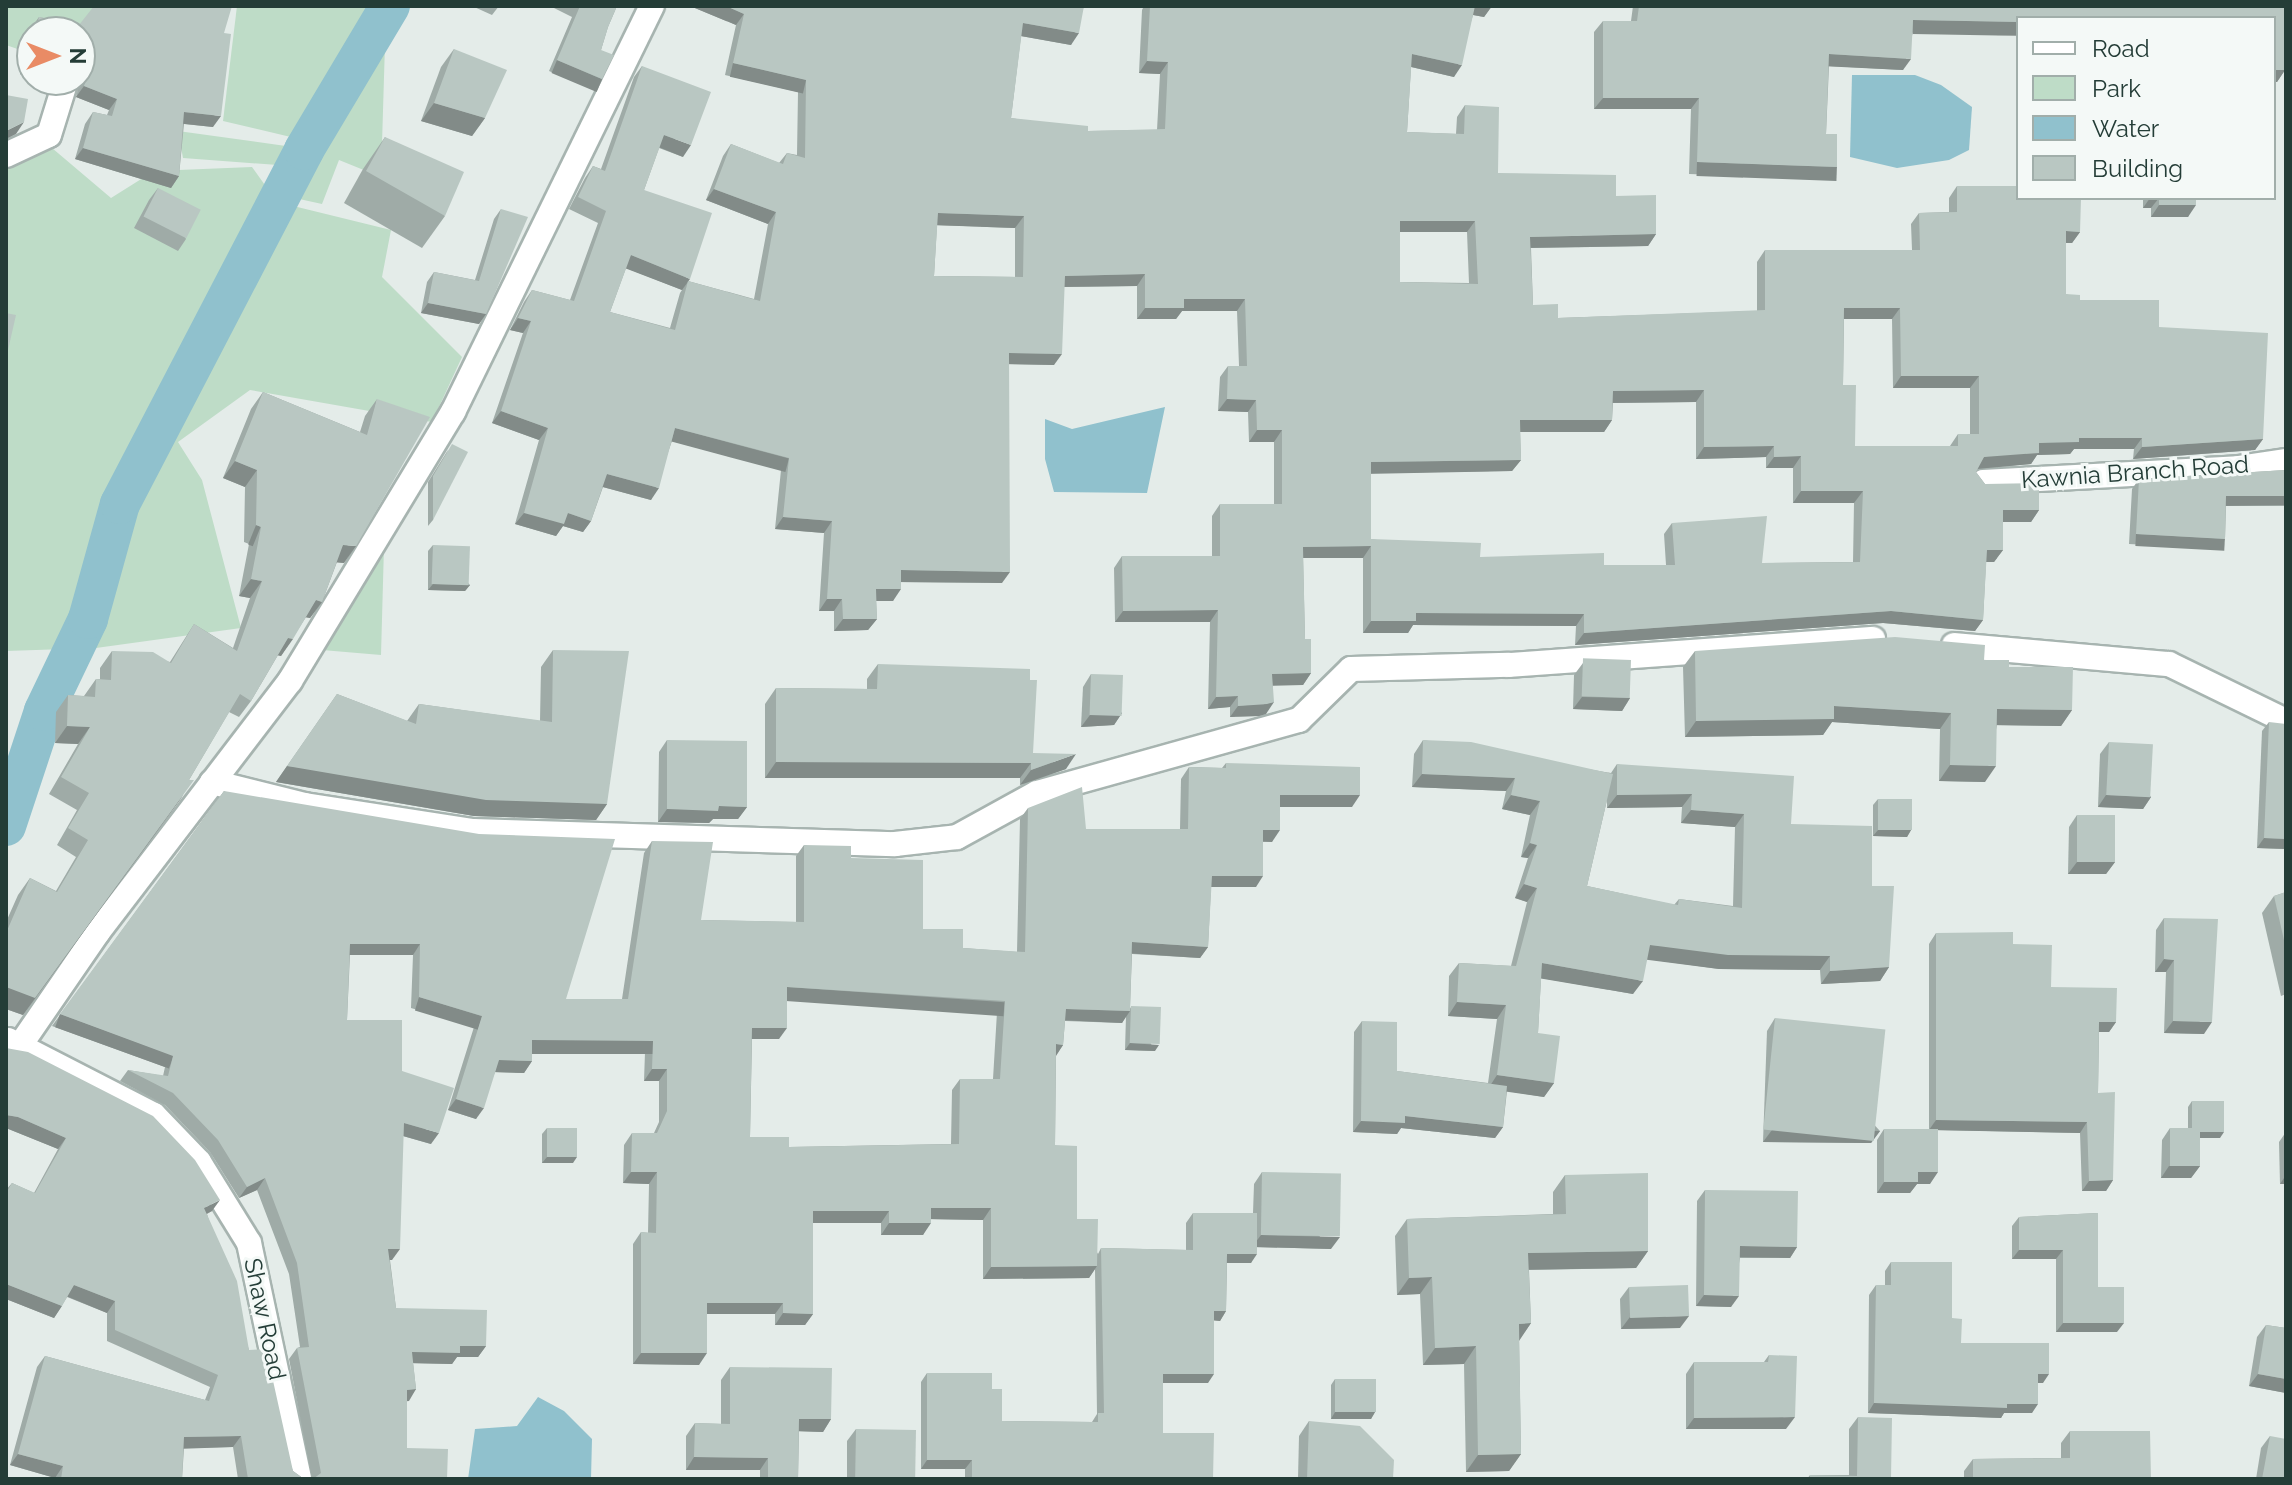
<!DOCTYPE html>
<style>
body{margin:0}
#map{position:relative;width:2292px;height:1485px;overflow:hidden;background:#e4ece9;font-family:Raleway,sans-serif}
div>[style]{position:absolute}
.green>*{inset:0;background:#bedcc7}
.water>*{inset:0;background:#90c1cd}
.canal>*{height:40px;margin:-20px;padding:0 20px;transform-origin:20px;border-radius:20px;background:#90c1cd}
.roads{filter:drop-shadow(2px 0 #a7b4b0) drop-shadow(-2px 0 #a7b4b0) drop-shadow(0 2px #a7b4b0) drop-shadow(0 -2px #a7b4b0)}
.street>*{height:24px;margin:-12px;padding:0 12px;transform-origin:12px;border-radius:12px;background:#fff}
.secondary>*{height:24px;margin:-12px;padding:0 12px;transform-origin:12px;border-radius:12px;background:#fff}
.wall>*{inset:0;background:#9faba7}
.shaded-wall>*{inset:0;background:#828b88;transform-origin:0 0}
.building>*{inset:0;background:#b9c7c2;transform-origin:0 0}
span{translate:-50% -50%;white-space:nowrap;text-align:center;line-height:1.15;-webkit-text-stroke:6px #f4f9f7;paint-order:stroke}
.street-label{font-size:24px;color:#243d37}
.frame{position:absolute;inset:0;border:8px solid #243d37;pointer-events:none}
.legend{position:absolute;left:2016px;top:16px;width:260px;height:184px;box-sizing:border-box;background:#f4f9f7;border:2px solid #a1aeaa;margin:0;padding:10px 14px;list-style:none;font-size:24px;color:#243d37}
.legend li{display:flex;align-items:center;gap:16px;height:40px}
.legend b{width:40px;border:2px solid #a1aeaa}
.north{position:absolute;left:16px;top:16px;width:80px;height:80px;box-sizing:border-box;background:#f4f9f7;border:2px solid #a1aeaa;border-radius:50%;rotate:90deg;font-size:22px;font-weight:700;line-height:32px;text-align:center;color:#243d37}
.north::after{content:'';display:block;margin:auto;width:28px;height:36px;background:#e98b65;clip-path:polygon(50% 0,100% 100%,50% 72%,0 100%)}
</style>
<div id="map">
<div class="green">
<i style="clip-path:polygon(6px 6px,95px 6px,80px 32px,32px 32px,32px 54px,6px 45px)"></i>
<i style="clip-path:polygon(237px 6px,370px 6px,295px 138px,223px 121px)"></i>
<i style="clip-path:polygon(386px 11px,381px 177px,339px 160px,322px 204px,281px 195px)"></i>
<i style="clip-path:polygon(178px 131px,286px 146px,278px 165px,183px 158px)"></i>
<i style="clip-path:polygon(52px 148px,111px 198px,154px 171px,252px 167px,277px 202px,391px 230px,382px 277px,462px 357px,432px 422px,250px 390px,178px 442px,202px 480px,241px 628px,96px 648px,6px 651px,6px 169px)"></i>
<i style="clip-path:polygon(384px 546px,381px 655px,322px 650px)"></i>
</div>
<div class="water">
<i style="clip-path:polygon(1852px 75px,1915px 75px,1941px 85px,1972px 107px,1969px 150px,1949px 160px,1897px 168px,1850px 157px)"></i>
<i style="clip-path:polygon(1165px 407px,1147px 493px,1054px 492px,1045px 459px,1045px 419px,1072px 429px)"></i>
<i style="clip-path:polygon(538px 1397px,564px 1411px,592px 1439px,591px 1479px,468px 1479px,475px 1429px,517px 1426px)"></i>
</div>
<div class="canal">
<i style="left:6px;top:826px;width:121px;rotate:-71.7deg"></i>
<i style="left:44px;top:711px;width:102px;rotate:-64.4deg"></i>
<i style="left:88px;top:619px;width:119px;rotate:-74.5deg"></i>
<i style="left:120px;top:504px;width:399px;rotate:-62.5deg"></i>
<i style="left:304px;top:150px;width:168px;rotate:-59.2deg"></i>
</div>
<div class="roads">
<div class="street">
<i style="left:6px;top:155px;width:47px;rotate:-24.9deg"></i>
<i style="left:49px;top:135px;width:58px;rotate:-72.8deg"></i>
<i style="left:1983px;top:482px;width:255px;rotate:-3.1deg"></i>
<i style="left:2238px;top:468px;width:49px;rotate:-8.3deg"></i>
<i style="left:1954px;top:645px;width:216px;rotate:5.1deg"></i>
<i style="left:2169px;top:664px;width:130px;rotate:26deg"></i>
<i style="left:212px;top:782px;width:96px;rotate:13.9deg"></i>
<i style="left:305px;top:805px;width:170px;rotate:8.8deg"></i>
<i style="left:473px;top:831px;width:422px;rotate:1.8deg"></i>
<i style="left:895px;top:844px;width:62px;rotate:-6.4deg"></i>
<i style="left:957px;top:837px;width:91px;rotate:-28.8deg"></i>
<i style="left:1037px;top:793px;width:272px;rotate:-15.6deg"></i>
<i style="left:1299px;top:720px;width:73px;rotate:-44.4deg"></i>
<i style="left:1351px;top:669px;width:158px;rotate:-1.5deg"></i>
<i style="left:1509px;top:665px;width:365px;rotate:-4.1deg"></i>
</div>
<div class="secondary">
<i style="left:8px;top:1040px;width:164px;rotate:27.2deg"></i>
<i style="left:154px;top:1115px;width:65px;rotate:46.2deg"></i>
<i style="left:199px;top:1162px;width:95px;rotate:58.3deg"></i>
<i style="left:249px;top:1243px;width:241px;rotate:78deg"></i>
<i style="left:21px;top:1044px;width:136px;rotate:-55.5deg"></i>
<i style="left:98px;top:932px;width:316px;rotate:-52.6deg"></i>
<i style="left:290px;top:681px;width:315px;rotate:-58.8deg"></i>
<i style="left:453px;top:412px;width:452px;rotate:-63.9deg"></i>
</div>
</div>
<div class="wall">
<i style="clip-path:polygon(472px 6px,499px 6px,492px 15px)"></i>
<i style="clip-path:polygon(550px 6px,617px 6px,608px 27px,601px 50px,602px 79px,594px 90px,549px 71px,572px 17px)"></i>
<i style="clip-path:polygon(evenodd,690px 6px,1084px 6px,1071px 45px,1021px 36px,1011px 118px,1088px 131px,1157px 130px,1160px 74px,1139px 73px,1142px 10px,1144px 6px,1492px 6px,1484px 17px,1473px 15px,1454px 77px,1411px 67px,1407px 132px,1456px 134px,1457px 117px,1465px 105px,1498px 173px,1616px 196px,1656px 234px,1648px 246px,1531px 248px,1533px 305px,1558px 318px,1757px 311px,1757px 262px,1765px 250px,1912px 250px,1911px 224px,1919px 213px,1949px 212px,1949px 198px,1957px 186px,2017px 186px,2018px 172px,2018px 198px,2080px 232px,2072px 243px,2066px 243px,2066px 294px,2080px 300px,2159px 327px,2263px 439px,2255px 450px,2133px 459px,2134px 449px,2074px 449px,2070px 454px,2037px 455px,2031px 464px,1978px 469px,1976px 472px,1985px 484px,2039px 510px,2031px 522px,2003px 522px,2003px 550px,1994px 562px,1986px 562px,1983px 620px,1975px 631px,1883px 623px,1575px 645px,1576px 626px,1413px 625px,1408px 633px,1363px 633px,1363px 558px,1303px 558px,1305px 639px,1311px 673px,1303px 685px,1273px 685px,1266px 714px,1259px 716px,1230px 717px,1230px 707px,1208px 709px,1210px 622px,1115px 622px,1114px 568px,1122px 556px,1212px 556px,1212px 516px,1220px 504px,1274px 504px,1274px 442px,1249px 442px,1248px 412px,1218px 411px,1220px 377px,1228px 366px,1239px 366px,1237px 311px,1182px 311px,1176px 319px,1137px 319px,1137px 286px,1064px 287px,1054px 365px,1009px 364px,1002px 583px,901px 582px,893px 601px,876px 601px,877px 619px,868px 630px,834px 631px,834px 611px,819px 611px,824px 533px,775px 529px,781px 470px,672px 441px,651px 500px,603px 487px,591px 521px,583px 532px,563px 526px,556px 536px,515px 524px,539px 440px,492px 423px,523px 333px,510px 330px,524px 302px,532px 290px,570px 300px,598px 223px,569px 209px,585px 178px,593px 166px,601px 169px,634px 77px,642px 66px,683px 157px,659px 148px,644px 190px,688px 281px,754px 299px,768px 224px,706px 200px,723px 156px,731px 144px,779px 163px,787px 153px,797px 155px,798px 92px,725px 75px,736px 25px,690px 6px,937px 225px,1015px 228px,1015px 277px,934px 276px,937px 225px,690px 6px,1400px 232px,1467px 232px,1469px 283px,1400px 282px,1400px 232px,690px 6px,626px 268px,682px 290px,680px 293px,670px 328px,610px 312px,626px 268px,690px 6px,1844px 319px,1892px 319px,1893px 388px,1970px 388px,1970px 434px,1958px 434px,1950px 446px,1855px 446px,1843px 385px,1844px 319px,690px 6px,1696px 402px,1696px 459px,1766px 457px,1766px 468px,1793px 468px,1793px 503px,1854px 503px,1853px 562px,1762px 563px,1672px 523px,1664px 534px,1666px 565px,1604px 565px,1480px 557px,1371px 539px,1371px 473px,1512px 471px,1521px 460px,1520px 432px,1604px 432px,1612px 420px,1613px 403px,1696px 402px)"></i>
<i style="clip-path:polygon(1633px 6px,2286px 6px,2286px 65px,2285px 65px,2285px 70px,2277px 82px,2274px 82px,2274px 18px,2018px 18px,2018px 34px,1913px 32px,1903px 70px,1829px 66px,1826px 134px,1837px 167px,1828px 179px,1689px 174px,1691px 109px,1594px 109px,1594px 32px,1603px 21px,1631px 21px)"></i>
<i style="clip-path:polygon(39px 17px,79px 25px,224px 33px,213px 127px,184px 124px,179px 176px,171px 188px,75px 159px,85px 124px,93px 112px,107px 115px,109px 110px,76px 97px,81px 77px,80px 32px,32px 32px,32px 79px,20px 74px,31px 28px)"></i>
<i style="clip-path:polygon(454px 49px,485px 118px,472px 136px,421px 121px,441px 67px)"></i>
<i style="clip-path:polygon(385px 137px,445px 216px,422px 248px,344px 203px,363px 169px)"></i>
<i style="clip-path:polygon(158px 188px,186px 239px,178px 251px,134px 228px,149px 200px)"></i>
<i style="clip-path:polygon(2143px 198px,2196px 198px,2188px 217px,2151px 217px,2151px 208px,2143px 208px)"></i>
<i style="clip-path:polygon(501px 209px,486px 314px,479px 324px,421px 313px,427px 282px,434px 272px,475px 280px,494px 219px)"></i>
<i style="clip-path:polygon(263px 392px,360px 432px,365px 416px,377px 399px,344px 563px,337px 562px,322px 602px,310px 618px,306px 617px,281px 656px,278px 655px,251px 701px,239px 717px,229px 712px,189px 780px,182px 797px,23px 1015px,6px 1009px,6px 922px,18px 895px,30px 878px,56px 891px,76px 857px,57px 845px,77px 810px,49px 794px,78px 744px,55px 743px,56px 712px,68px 695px,84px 696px,96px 679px,100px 679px,100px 668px,112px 651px,170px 662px,194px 624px,233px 648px,250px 598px,239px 596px,249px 544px,244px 542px,245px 487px,223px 478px,251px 409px)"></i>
<i style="clip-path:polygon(448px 450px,433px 520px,428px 526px,428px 482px)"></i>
<i style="clip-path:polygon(2286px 470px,2286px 535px,2285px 506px,2226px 506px,2225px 539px,2218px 549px,2129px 544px,2132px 489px,2139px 479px)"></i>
<i style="clip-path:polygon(433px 545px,470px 585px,465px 591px,428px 590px,428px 551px)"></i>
<i style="clip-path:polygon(553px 650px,607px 804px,596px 820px,474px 816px,276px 782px,337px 694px,407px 721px,419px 704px,540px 721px,541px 667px)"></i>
<i style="clip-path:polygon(1695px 651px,1984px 660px,2009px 667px,2072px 710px,2061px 726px,1997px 725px,1985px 782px,1939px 781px,1940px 729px,1832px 722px,1823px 735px,1685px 737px,1683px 667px)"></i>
<i style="clip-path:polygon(1583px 663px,1630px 698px,1622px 711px,1573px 709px,1574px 675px)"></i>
<i style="clip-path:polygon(878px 664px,1033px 753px,1066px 769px,1020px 785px,1020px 778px,765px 778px,765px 704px,776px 688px,867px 689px,867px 679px)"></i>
<i style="clip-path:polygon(1091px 674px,1122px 713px,1114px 725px,1081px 727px,1083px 687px)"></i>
<i style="clip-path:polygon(2269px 722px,2286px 849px,2257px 848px,2262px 731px)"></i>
<i style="clip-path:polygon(667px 740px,747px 807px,738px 819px,713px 819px,709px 823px,658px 822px,659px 752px)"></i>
<i style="clip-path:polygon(evenodd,1423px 740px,1611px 773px,1617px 764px,1791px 824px,1872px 886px,1889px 967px,1880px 981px,1821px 984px,1820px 970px,1719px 969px,1647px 959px,1633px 994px,1541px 978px,1538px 1033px,1554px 1083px,1544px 1097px,1507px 1091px,1503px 1127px,1495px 1138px,1401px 1128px,1397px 1134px,1353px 1132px,1354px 1032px,1362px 1021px,1397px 1071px,1488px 1083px,1497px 1019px,1448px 1016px,1449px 976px,1459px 963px,1511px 966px,1527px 902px,1515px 898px,1528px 858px,1521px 857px,1530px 815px,1502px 809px,1506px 791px,1412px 787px,1414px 754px,1423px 740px,1607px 800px,1607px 808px,1682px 807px,1681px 823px,1735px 827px,1733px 906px,1679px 899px,1674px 905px,1587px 886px,1607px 800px)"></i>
<i style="clip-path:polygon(2109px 742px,2151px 797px,2143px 809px,2098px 807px,2100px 754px)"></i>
<i style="clip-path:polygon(evenodd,1226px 763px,1352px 807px,1280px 807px,1272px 842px,1263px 842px,1256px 887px,1211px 887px,1208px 947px,1200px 958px,1132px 954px,1130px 1007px,1155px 1051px,1125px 1050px,1126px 1016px,1122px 1023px,1065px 1021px,1063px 1045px,1056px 1055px,1055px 1145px,1077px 1219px,1098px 1254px,1101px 1248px,1186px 1250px,1186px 1223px,1193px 1213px,1253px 1213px,1254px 1184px,1262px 1172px,1331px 1249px,1257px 1247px,1251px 1263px,1227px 1263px,1226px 1311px,1220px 1321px,1214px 1320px,1208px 1383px,1163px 1383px,1163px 1433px,1213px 1479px,965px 1479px,965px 1469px,921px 1469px,921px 1382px,927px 1373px,992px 1389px,1002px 1421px,1092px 1422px,1097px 1414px,1095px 1269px,1089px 1278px,983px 1279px,983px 1220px,931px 1219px,923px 1235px,881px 1235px,881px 1223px,813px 1223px,813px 1314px,805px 1325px,775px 1325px,775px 1314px,707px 1314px,699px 1365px,633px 1364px,633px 1244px,641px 1232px,648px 1233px,649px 1184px,623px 1183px,624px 1145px,632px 1133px,654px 1133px,659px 1122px,659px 1081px,644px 1081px,645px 1052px,532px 1051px,532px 1061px,524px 1073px,495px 1072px,476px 1119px,448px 1110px,474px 1027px,411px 1008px,413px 955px,350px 955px,347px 1020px,402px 1071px,431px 1144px,403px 1136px,392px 1260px,390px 1260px,396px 1308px,486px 1346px,478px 1357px,457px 1357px,452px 1364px,413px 1363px,416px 1389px,407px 1401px,407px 1448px,447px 1479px,312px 1479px,289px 1359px,297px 1348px,300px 1347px,289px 1274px,257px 1190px,239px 1198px,210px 1152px,165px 1105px,120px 1081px,128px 1070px,163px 1076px,165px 1067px,52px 1026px,224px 791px,566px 999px,622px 999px,644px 853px,652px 841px,701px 920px,796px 922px,796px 856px,804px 845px,851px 858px,923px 929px,963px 948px,1017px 952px,1020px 819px,1028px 808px,1086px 829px,1180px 829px,1181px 779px,1189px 767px,1222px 768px,1226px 763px,787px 999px,997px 1012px,993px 1079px,960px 1079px,952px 1090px,951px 1144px,789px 1147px,750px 1137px,752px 1039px,779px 1039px,787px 999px)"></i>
<i style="clip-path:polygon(1878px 799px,1911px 830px,1907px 837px,1873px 836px,1873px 805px)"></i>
<i style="clip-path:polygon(2077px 815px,2115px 862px,2106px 874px,2068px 874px,2069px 827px)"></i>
<i style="clip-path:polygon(2286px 892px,2286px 994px,2281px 996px,2262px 913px,2274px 896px)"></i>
<i style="clip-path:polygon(2164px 918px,2204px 1034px,2164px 1033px,2166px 972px,2155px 972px,2156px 930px)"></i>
<i style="clip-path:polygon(1936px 933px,2013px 944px,2051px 987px,2116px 1022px,2109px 1032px,2099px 1032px,2098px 1093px,2113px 1180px,2106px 1191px,2082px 1191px,2080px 1133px,1938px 1130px,1930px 1184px,1917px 1184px,1910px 1193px,1877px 1193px,1877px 1140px,1884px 1129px,1929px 1129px,1929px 944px)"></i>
<i style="clip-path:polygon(1775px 1018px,1880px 1131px,1871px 1143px,1763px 1142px,1767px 1031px)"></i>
<i style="clip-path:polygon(6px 1048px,212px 1211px,207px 1214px,249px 1350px,293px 1471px,304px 1479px,238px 1479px,233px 1447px,184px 1448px,182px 1479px,55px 1479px,55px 1478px,10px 1465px,37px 1367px,45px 1356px,205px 1400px,210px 1387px,107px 1341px,107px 1313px,67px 1297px,54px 1318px,6px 1299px,6px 1190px,12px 1183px,34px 1193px,58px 1149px,6px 1128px)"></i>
<i style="clip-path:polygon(2192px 1101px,2220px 1138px,2200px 1138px,2200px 1166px,2191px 1178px,2161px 1178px,2162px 1140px,2170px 1128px,2188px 1128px,2188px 1107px)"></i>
<i style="clip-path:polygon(547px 1128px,573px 1163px,542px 1163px,542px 1134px)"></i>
<i style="clip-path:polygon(2286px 1132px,2286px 1184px,2280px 1184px,2279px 1142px)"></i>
<i style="clip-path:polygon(1565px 1175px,1648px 1251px,1636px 1268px,1529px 1270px,1531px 1323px,1519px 1340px,1521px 1454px,1509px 1471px,1466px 1472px,1464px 1364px,1423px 1365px,1420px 1294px,1397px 1295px,1395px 1236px,1407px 1219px,1553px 1214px,1553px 1192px)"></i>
<i style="clip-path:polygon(1705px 1190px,1797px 1247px,1790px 1258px,1740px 1258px,1731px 1307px,1696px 1306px,1697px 1201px)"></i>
<i style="clip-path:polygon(2098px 1213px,2098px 1287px,2117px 1332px,2056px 1332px,2056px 1259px,2012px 1259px,2012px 1226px,2019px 1217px)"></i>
<i style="clip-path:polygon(1891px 1262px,1952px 1318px,1961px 1343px,2043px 1383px,2038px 1383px,2032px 1413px,2004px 1413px,2001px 1418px,1868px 1413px,1869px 1295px,1876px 1285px,1885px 1285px,1885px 1271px)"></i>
<i style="clip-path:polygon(1629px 1287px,1680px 1328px,1621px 1329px,1620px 1299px)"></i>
<i style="clip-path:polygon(2266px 1325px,2286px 1328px,2286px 1393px,2249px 1386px,2257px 1337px)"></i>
<i style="clip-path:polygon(1769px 1355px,1786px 1429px,1686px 1429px,1686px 1374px,1694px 1362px,1764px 1362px)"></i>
<i style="clip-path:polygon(730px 1367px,831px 1419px,823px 1432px,799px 1431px,798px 1479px,760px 1479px,760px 1470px,686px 1470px,686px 1436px,695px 1423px,721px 1424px,721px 1380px)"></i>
<i style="clip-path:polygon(1335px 1379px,1375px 1412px,1371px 1419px,1331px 1419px,1331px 1385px)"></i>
<i style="clip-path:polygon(1858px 1417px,1891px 1479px,1807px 1479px,1810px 1475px,1849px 1475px,1849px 1429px)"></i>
<i style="clip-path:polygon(1309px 1421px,1393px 1479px,1298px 1479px,1299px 1436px)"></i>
<i style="clip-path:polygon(856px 1429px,916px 1479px,847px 1479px,847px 1441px)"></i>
<i style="clip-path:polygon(2070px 1431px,2151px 1479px,1964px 1479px,1964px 1471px,1973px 1459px,2061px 1458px,2061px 1443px)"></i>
<i style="clip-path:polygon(2270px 1436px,2286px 1479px,2256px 1479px,2261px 1448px)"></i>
</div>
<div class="shaded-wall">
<i style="clip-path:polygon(690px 6px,726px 6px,744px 14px,736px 25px)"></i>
<i style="clip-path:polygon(1473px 6px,1492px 6px,1484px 17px,1468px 14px)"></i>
<i style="left:1913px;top:20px;width:105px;height:14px;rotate:1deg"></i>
<i style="clip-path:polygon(1023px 23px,1079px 33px,1071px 45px,1015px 35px)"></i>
<i style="clip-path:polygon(1412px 54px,1462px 65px,1454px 77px,1403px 65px)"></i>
<i style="clip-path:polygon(1829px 54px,1911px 59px,1903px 70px,1821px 66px)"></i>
<i style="left:557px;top:60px;width:49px;height:14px;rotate:23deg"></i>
<i style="clip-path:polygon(1147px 61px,1168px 62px,1160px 74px,1139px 73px)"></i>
<i style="clip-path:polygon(28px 63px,32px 64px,32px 79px,20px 74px)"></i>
<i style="left:733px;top:63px;width:75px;height:14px;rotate:13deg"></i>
<i style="clip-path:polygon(2274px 70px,2285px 70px,2277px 82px,2274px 82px)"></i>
<i style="clip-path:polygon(34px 80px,53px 80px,49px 86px)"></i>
<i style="clip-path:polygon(84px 86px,117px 99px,109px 110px,76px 97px)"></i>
<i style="clip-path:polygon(1603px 98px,1699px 98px,1691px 109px,1594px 109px)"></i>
<i style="clip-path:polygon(434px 103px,485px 118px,472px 136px,421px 121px)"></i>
<i style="clip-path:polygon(184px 112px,221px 116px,213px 127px,176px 123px)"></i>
<i style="clip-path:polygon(24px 122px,16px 134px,6px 139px,6px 131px)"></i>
<i style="clip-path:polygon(664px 135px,691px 145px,683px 157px,656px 146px)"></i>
<i style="clip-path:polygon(83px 148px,179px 176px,171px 188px,75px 159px)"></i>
<i style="left:1697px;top:162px;width:140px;height:14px;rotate:2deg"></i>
<i style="clip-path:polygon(714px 189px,776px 212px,768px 224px,706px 200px)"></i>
<i style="clip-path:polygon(2150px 198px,2159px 198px,2151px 208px,2143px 208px)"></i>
<i style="clip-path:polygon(2159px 205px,2196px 205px,2188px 217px,2151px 217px)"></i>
<i style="clip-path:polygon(938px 213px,1024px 216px,1015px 228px,929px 225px)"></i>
<i style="clip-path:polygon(1400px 221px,1475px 221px,1467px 232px,1392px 232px)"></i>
<i style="clip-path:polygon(2066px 231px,2080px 232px,2072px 243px,2058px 243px)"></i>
<i style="clip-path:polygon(1656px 234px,1648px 246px,1522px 248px,1530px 237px)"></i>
<i style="clip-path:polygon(631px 255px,690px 279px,682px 290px,622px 267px)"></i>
<i style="clip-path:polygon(1145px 274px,1137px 286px,1057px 287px,1065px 276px)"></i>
<i style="clip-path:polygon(1184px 299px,1245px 299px,1237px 311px,1182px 311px,1176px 319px,1137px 319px,1145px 308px)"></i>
<i style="clip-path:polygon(428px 303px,486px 314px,479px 324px,421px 313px)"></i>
<i style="clip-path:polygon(1844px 308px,1900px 308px,1892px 319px,1836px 319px)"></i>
<i style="clip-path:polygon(518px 318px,531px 321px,523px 333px,510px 330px)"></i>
<i style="clip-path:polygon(1009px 353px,1062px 354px,1054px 365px,1001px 364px)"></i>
<i style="clip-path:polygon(1901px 376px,1979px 376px,1970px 388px,1893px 388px)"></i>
<i style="clip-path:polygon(1704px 390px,1696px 402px,1605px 403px,1613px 391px)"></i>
<i style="clip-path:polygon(1227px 399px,1256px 400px,1248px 412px,1218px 411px)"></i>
<i style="clip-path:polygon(501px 411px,548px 428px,539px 440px,492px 423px)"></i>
<i style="clip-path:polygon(1520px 420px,1612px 420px,1604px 432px,1511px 432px)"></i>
<i style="left:675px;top:428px;width:118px;height:14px;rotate:15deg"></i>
<i style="clip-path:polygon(1257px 430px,1282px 430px,1274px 442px,1249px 442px)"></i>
<i style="clip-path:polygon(2079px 438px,2142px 438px,2134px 449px,2074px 449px,2070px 454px,2037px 455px,2031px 464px,1976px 469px,1984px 457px,2039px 443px)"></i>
<i style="clip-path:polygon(2263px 439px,2255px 450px,2133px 459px,2142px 447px)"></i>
<i style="clip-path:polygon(1774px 446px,1766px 457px,1696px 459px,1704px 447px)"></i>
<i style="clip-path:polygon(1801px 456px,1793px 468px,1766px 468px,1774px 457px)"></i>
<i style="clip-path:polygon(1521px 460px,1512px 471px,1363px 474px,1371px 462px)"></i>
<i style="clip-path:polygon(235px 461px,257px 470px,245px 487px,223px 478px)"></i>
<i style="clip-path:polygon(607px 474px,659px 488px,651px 500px,599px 486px)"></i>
<i style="clip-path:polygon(1801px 491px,1863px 491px,1854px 503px,1793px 503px)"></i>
<i style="clip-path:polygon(2226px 496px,2286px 496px,2286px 505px,2219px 506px)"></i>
<i style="clip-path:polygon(2003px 510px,2039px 510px,2031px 522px,1994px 522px)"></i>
<i style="clip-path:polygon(524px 513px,568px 513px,591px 521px,583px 532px,563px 526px,556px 536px,515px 524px)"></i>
<i style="clip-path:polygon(783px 517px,832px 521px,824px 533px,775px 529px)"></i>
<i style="left:256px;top:525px;width:5px;height:21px;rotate:22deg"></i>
<i style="left:2136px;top:534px;width:89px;height:12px;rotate:3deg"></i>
<i style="clip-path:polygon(343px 545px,356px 546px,344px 563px,331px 562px)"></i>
<i style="clip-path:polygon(1371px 546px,1363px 558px,1295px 558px,1303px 547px)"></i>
<i style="clip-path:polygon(1987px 550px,2003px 550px,1994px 562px,1979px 562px)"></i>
<i style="clip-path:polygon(901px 570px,1010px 572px,1002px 583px,893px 582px)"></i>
<i style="clip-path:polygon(251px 579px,262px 581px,250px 598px,239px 596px)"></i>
<i style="clip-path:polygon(433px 584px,470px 585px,465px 591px,428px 590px)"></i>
<i style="clip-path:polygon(876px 589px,901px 589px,893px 601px,867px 601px)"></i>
<i style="clip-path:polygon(827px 599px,842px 599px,834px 611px,819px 611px)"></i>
<i style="clip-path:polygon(316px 600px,322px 602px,310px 618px,304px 617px)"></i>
<i style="clip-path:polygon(1218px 610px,1210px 622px,1115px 622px,1123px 611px)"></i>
<i style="clip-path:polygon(1891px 611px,1983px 620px,1975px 631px,1883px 623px,1575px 645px,1584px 633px)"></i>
<i style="clip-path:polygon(1416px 613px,1584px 614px,1576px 626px,1413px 625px,1408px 633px,1363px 633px,1371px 621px)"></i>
<i style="clip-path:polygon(843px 619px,877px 619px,868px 630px,834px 631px)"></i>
<i style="clip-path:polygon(288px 638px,293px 639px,281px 656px,276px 655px)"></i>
<i style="clip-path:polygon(1311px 673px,1303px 685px,1264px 686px,1272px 674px)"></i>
<i style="clip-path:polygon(1238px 696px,1230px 707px,1208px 709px,1216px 697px)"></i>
<i style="clip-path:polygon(1582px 697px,1630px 698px,1622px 711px,1573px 709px)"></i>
<i style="clip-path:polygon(1274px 702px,1266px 714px,1259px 716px,1230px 717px,1238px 706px)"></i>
<i style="clip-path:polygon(1834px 706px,1951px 713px,1940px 729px,1832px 722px,1823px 735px,1685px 737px,1696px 721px)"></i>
<i style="clip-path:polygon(1997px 709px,2072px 710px,2061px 726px,1986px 725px)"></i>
<i style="clip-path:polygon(1122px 713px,1114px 725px,1081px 727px,1090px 715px)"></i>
<i style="clip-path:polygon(67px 726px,90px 727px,78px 744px,55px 743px)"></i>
<i style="clip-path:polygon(1076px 754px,1066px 769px,1020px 785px,1031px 770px)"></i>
<i style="clip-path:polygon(776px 762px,1031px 763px,1020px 778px,765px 778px)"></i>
<i style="clip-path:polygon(1950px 765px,1996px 766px,1985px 782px,1939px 781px)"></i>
<i style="clip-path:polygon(287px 766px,607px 804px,596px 820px,474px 816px,276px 782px)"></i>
<i style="clip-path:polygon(1422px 774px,1515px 778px,1506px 791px,1412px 787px)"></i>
<i style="clip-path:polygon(1692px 794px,1682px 807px,1607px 808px,1617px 795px)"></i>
<i style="clip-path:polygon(1280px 795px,1360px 795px,1352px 807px,1273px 807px)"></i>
<i style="clip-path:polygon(1511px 795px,1540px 801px,1530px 815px,1502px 809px)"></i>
<i style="clip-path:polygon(2106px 795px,2151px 797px,2143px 809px,2098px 807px)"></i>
<i style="clip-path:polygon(182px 797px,23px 1015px,6px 1009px,6px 987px)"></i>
<i style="clip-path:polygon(719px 806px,747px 807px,738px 819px,713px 819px,709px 823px,658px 822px,667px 809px)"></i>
<i style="clip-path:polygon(1691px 810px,1744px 814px,1735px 827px,1681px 823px)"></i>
<i style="clip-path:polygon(1263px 830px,1280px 830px,1272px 842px,1256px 841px)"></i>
<i style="clip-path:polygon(1878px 830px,1911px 830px,1907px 837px,1873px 836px)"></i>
<i style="clip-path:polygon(2264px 838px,2286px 839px,2286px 849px,2257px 848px)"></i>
<i style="clip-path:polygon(1530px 843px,1537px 845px,1528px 858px,1521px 857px)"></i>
<i style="clip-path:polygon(2077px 862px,2115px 862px,2106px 874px,2068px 874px)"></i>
<i style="clip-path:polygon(1212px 876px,1263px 876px,1256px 887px,1204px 887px)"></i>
<i style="clip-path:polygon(1524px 884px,1537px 888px,1527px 902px,1515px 898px)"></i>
<i style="clip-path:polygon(1132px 942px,1208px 947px,1200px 958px,1124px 953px)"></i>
<i style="clip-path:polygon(350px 944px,420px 944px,413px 955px,342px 955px)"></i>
<i style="clip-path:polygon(1650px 945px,1830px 956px,1820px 970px,1719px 969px,1641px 959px)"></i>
<i style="clip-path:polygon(2164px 959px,2174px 960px,2166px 972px,2155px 972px)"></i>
<i style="clip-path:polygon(1542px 963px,1643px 981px,1633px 994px,1532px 977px)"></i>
<i style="clip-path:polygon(1889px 967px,1880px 981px,1821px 984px,1830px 971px)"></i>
<i style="left:787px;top:987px;width:218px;height:14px;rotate:4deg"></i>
<i style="left:419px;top:997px;width:66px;height:14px;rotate:17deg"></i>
<i style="clip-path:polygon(1457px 1002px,1506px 1005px,1497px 1019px,1448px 1016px)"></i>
<i style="clip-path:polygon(1066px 1009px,1130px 1011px,1122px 1023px,1058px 1020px)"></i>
<i style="left:60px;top:1014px;width:121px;height:14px;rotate:20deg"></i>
<i style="clip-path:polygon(2173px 1021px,2212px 1022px,2204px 1034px,2164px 1033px)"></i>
<i style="clip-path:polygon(2099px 1022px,2116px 1022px,2109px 1032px,2092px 1032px)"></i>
<i style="clip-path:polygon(752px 1028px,787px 1028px,779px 1039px,744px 1039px)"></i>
<i style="left:532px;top:1040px;width:121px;height:14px"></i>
<i style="clip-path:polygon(1130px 1043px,1159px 1045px,1155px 1051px,1125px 1050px)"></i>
<i style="clip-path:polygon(1056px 1044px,1063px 1045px,1056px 1056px)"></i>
<i style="clip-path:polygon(499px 1060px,532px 1061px,524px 1073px,491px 1072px)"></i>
<i style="clip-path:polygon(652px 1069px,667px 1069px,659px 1081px,644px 1081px)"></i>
<i style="clip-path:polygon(1497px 1075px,1554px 1083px,1544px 1097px,1488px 1089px)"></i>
<i style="clip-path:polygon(456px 1099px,484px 1108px,476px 1119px,448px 1110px)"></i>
<i style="clip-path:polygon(6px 1115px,18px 1117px,66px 1138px,58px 1149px,6px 1128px)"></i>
<i style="clip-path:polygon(1405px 1116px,1503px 1127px,1495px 1138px,1401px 1128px,1397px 1134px,1353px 1132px,1361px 1121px)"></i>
<i style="clip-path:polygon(1936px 1120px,2087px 1122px,2080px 1133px,1929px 1130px)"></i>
<i style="clip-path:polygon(404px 1123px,439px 1133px,431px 1144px,396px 1134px)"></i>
<i style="clip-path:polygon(1772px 1130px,1880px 1131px,1871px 1143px,1763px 1142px)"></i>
<i style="clip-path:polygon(2192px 1132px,2224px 1132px,2220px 1138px,2188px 1138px)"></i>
<i style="clip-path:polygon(547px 1157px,577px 1157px,573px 1163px,542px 1163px)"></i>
<i style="clip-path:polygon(2169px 1166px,2200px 1166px,2191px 1178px,2161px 1178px)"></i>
<i style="clip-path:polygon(631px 1172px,657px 1172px,649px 1184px,623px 1183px)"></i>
<i style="clip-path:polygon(1918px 1172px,1938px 1172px,1930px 1184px,1917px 1184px,1910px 1193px,1877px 1193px,1884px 1182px)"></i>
<i style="clip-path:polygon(2286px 1175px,2286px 1184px,2280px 1184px)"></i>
<i style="clip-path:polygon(265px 1178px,257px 1190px,239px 1198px,247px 1187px)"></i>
<i style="clip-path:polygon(2113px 1180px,2106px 1191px,2082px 1191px,2089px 1181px)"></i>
<i style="clip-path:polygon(220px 1200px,212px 1211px,196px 1219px,204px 1208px)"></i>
<i style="clip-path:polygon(931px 1208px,991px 1208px,983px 1220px,923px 1219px)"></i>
<i style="clip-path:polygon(813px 1211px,889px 1211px,881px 1223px,805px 1223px)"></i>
<i style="clip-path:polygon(889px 1223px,931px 1223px,923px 1235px,881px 1235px)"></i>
<i style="clip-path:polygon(1261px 1235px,1340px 1237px,1331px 1249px,1252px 1247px)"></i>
<i style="clip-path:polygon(1740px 1246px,1797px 1247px,1790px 1258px,1733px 1257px)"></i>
<i style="clip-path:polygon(388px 1249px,400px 1249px,392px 1260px,380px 1260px)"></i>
<i style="clip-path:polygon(2019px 1250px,2063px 1250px,2056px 1259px,2012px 1259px)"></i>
<i style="clip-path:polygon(1648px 1251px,1636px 1268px,1516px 1270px,1528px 1253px)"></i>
<i style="clip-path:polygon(1227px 1254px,1257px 1254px,1251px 1263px,1221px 1263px)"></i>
<i style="clip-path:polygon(1097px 1266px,1089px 1278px,983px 1279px,991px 1267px)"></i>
<i style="clip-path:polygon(1432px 1277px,1420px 1294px,1397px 1295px,1409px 1278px)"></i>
<i style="clip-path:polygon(6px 1284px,62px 1306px,54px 1318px,6px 1299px)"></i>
<i style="clip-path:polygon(74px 1285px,115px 1301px,107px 1313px,66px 1296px)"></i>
<i style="clip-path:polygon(1704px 1295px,1739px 1296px,1731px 1307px,1696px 1306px)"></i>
<i style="clip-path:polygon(707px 1303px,783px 1303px,775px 1314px,699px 1314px)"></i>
<i style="clip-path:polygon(1214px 1311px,1226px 1311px,1220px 1321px,1208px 1320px)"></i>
<i style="clip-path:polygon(783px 1313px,813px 1314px,805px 1325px,775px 1325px)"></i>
<i style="clip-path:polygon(1689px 1316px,1680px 1328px,1621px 1329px,1630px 1317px)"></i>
<i style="clip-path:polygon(1531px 1323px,1519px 1341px,1519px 1324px)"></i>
<i style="clip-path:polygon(2063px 1323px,2124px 1323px,2117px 1332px,2056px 1332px)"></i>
<i style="clip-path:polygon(460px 1346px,486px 1346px,478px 1357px,457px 1357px,452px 1364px,404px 1363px,412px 1352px)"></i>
<i style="clip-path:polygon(1476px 1346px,1464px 1364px,1423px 1365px,1435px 1348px)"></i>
<i style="clip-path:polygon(641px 1353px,707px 1353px,699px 1365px,633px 1364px)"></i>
<i style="clip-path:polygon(1163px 1374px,1214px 1374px,1208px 1383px,1156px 1383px)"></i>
<i style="clip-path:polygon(2038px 1374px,2049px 1374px,2043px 1383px,2032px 1383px)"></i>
<i style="clip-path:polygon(2258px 1374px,2286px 1379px,2286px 1393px,2249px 1386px)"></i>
<i style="clip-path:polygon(416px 1389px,409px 1401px,399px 1402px,407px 1390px)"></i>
<i style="clip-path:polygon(1874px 1403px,2007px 1404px,2038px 1404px,2032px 1413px,2004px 1413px,2001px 1418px,1868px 1413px)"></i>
<i style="clip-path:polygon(1335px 1412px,1375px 1412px,1371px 1419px,1331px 1419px)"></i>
<i style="clip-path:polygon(1795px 1417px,1786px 1429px,1686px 1429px,1694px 1418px)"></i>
<i style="clip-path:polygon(799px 1419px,831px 1419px,823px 1432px,790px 1431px)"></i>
<i style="clip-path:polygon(241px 1436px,233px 1447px,176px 1449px,184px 1437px)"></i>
<i style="clip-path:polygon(18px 1454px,63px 1466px,55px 1478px,10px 1465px)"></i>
<i style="clip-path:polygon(1521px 1454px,1509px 1471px,1466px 1472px,1478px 1455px)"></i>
<i style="clip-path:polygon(694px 1457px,768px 1458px,760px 1470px,686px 1470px)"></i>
<i style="clip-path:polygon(927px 1460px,972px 1460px,965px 1469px,921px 1469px)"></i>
</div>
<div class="building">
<i style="clip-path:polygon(94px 6px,232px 6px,224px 33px,231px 34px,221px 116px,184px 112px,179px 176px,83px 148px,93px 112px,112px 116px,117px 99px,84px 86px,89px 66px,80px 56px,80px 32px,35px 32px,39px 17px,79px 25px)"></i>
<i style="clip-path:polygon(580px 6px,617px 6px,608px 27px,601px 50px,614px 55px,602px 79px,557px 60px)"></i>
<i style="clip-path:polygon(evenodd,726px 6px,1084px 6px,1079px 33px,1023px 23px,1011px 118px,1088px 126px,1088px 131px,1165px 129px,1168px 62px,1147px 61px,1150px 6px,1475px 6px,1462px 65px,1412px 54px,1407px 132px,1464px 134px,1465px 105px,1499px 107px,1498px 173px,1616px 175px,1616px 196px,1656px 195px,1656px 234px,1530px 237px,1533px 305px,1558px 304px,1558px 318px,1765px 310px,1765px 250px,1920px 250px,1919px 213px,1957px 212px,1957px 186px,2018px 186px,2018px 198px,2081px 198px,2080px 232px,2066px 231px,2066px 294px,2080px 295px,2080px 300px,2159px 300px,2159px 327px,2268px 333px,2263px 439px,2142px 447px,2142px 438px,2079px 438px,2079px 442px,2039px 443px,2039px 453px,1984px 457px,1976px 472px,1985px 484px,2039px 483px,2039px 510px,2003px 510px,2003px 550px,1987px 550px,1983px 620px,1891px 611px,1584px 633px,1584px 614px,1416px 613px,1416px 621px,1371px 621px,1371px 546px,1303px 547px,1305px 639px,1311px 639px,1311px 673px,1272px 674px,1274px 702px,1267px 704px,1238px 706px,1238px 696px,1216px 697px,1218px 610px,1123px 611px,1122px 556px,1220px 556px,1220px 504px,1282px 504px,1282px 430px,1257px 430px,1256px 400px,1227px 399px,1228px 366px,1247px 366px,1245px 299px,1184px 299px,1184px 308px,1145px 308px,1145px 274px,1065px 276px,1062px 354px,1009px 353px,1010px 572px,901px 570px,901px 589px,876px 589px,877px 619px,843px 619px,842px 599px,827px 599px,832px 521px,783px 517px,789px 458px,675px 428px,659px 488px,607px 474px,591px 521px,568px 513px,564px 524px,524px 513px,548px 428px,501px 411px,531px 321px,518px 318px,532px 290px,574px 301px,606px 211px,578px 197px,593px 166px,605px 171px,642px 66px,711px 92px,691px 145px,664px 135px,644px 190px,712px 213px,690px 279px,631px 255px,610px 312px,675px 330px,688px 281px,760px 301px,776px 212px,714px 189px,731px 144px,783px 164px,787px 153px,805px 158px,806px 80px,733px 63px,744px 14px,726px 6px,938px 213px,1024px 216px,1023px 277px,934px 276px,938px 213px,726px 6px,1400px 221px,1475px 221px,1478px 284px,1400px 282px,1400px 221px,726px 6px,1844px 308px,1900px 308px,1901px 376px,1979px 376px,1979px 434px,1958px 434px,1958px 446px,1855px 446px,1856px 385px,1843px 385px,1844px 308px,726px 6px,1704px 390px,1704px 447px,1774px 446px,1774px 457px,1801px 456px,1801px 491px,1863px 491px,1860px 562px,1762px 563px,1767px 516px,1672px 523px,1675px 565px,1604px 565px,1604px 553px,1480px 557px,1481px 543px,1371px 539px,1371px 462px,1521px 460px,1520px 420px,1612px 420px,1613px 391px,1704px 390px)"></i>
<i style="clip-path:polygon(1639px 6px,2286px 6px,2285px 70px,2274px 70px,2274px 18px,2018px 18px,2018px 22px,1913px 20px,1911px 59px,1829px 54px,1826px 134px,1837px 134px,1837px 167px,1697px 162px,1699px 98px,1603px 98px,1603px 21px,1637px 21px)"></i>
<i style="clip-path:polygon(32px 45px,32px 64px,28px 63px)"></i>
<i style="clip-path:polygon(454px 49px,507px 70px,485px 118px,434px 103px)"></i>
<i style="clip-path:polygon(6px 95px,28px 99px,24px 122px,6px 131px)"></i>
<i style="clip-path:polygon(385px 137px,464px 172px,445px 216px,366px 171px)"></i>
<i style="left:158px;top:188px;width:48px;height:32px;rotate:27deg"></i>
<i style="left:2159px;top:198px;width:37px;height:7px"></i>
<i style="clip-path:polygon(501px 209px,528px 217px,486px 314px,428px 303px,434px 272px,479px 281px)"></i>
<i style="clip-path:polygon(6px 313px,16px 315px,6px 359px)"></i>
<i style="clip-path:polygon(263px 392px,367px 435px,377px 399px,430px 417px,356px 546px,343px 545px,322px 602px,316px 600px,293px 639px,288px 638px,251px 701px,240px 694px,189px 780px,194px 780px,35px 998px,6px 987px,6px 933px,30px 878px,57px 892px,88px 840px,68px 828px,89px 793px,61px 777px,90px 727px,67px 726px,68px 695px,95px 697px,96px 679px,111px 680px,112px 651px,153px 652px,171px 663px,194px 624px,237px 651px,262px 581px,251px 579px,261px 527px,256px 525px,257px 470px,235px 461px)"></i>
<i style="clip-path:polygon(452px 444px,468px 452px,433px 520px,433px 476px)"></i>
<i style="clip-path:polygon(2286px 470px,2286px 496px,2226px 496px,2225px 539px,2136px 534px,2139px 479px)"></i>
<i style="left:433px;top:545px;width:37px;height:39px;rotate:2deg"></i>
<i style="clip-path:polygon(1895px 637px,1985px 645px,1984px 660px,2009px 660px,2009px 667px,2073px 667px,2072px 710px,1997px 709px,1996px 766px,1950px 765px,1951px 713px,1834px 706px,1834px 719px,1696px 721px,1695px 651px)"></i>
<i style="clip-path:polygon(553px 650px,629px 651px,607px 804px,486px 800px,287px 766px,337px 694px,416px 724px,419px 704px,552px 722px)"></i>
<i style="left:1631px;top:660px;width:38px;height:48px;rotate:92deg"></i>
<i style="clip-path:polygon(878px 664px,1030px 669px,1030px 680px,1037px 680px,1033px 753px,1076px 754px,1031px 770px,1031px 763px,776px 762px,776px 688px,877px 689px)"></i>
<i style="left:1091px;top:674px;width:32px;height:41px;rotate:2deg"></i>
<i style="clip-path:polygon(2269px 722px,2286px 724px,2286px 839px,2264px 838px)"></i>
<i style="clip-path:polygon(667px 740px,747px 741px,747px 807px,719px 806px,718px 811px,667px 809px)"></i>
<i style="clip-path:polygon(1423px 740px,1471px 742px,1613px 774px,1587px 886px,1678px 905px,1679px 899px,1742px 908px,1744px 814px,1691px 810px,1692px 794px,1617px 795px,1617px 764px,1794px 776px,1791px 824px,1872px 826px,1872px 886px,1894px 886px,1889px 967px,1830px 971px,1830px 956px,1728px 955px,1650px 945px,1643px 981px,1542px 963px,1538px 1033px,1560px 1036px,1554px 1083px,1497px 1075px,1506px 1005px,1457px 1002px,1459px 963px,1516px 966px,1537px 888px,1524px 884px,1537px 845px,1530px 843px,1540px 801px,1511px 795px,1515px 778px,1422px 774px)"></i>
<i style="left:2109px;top:742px;width:44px;height:53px;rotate:3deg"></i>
<i style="clip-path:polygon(evenodd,1226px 763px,1360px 767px,1360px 795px,1280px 795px,1280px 830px,1263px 830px,1263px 876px,1212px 876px,1208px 947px,1132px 942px,1130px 1011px,1066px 1009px,1063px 1045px,1056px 1044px,1055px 1145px,1077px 1146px,1077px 1219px,1098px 1219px,1097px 1266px,991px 1267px,991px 1208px,931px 1208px,931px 1223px,889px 1223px,889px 1211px,813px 1211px,813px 1314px,783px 1313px,783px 1303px,707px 1303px,707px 1353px,641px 1353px,641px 1232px,656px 1233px,657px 1172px,631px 1172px,632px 1133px,657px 1133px,667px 1111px,667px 1069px,652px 1069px,653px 1041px,532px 1040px,532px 1061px,499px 1060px,484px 1108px,456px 1099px,482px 1016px,419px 997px,420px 944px,350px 944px,347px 1020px,402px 1020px,402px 1071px,454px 1088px,439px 1133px,404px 1123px,400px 1249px,388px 1249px,396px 1308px,487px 1310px,486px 1346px,460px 1346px,460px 1353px,412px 1352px,416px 1389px,407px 1390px,407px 1448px,448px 1449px,447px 1479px,313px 1479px,321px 1473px,297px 1348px,309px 1347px,297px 1263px,265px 1178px,247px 1187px,218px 1140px,173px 1093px,128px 1070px,168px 1076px,173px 1056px,60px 1014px,224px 791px,479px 834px,615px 839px,566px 999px,628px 999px,652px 841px,713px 842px,701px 920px,804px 922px,804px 845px,851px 846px,851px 858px,923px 860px,923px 929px,963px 929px,963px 948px,1025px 952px,1028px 808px,1082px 787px,1086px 829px,1188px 829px,1189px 767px,1226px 768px,1226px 763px,787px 987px,1005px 1001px,1000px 1079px,960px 1079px,959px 1144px,789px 1147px,789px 1137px,750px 1137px,752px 1028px,787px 1028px,787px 987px)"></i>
<i style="left:1878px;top:799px;width:34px;height:31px"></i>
<i style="left:2077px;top:815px;width:38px;height:47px"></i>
<i style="clip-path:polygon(2286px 892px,2286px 949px,2274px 896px)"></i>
<i style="clip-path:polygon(2164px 918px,2218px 919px,2212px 1022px,2173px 1021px,2174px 960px,2164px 959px)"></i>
<i style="clip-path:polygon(2013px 932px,2013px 944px,2052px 945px,2051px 987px,2117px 988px,2116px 1022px,2099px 1022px,2098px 1093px,2115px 1092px,2113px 1180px,2089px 1181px,2087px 1122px,1936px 1120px,1936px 933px)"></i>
<i style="left:1131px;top:1006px;width:30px;height:37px;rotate:2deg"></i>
<i style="left:1775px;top:1018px;width:111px;height:112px;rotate:6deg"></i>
<i style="clip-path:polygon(1362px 1021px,1397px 1022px,1397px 1071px,1507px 1086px,1503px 1127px,1405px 1116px,1405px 1123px,1361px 1121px)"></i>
<i style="clip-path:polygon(6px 1048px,28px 1052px,153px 1116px,195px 1160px,220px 1200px,204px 1208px,237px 1281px,249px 1350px,266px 1349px,293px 1471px,304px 1479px,248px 1479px,241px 1436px,184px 1437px,182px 1479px,61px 1479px,63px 1466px,18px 1454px,45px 1356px,209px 1401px,218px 1375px,115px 1330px,115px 1301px,74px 1285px,62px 1306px,6px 1284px,6px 1193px,12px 1183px,35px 1193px,66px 1138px,18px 1117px,6px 1115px)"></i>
<i style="clip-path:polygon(2192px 1101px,2224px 1101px,2224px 1132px,2200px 1132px,2200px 1128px,2192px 1128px)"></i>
<i style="left:547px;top:1128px;width:30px;height:29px"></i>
<i style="left:2170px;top:1128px;width:30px;height:38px"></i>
<i style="clip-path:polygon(1884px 1129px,1938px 1129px,1938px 1172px,1918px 1172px,1918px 1182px,1884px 1182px)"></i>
<i style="left:1262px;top:1172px;width:79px;height:63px;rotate:1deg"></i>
<i style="clip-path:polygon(1648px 1173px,1648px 1251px,1528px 1253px,1531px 1323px,1519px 1324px,1521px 1454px,1478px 1455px,1476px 1346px,1435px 1348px,1432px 1277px,1409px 1278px,1407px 1219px,1566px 1214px,1565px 1175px)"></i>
<i style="clip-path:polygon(1705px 1190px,1798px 1191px,1797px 1247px,1740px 1246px,1739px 1296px,1704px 1295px)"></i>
<i style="clip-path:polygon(1193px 1213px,1257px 1213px,1257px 1254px,1227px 1254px,1226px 1311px,1214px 1311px,1214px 1374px,1163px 1374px,1163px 1433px,1214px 1433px,1213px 1479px,972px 1479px,972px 1460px,927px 1460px,927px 1373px,992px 1373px,992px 1389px,1002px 1389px,1002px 1421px,1098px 1422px,1098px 1413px,1104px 1413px,1101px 1248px,1193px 1250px)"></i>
<i style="clip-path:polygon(2098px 1213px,2098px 1287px,2124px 1287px,2124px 1323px,2063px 1323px,2063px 1250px,2019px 1250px,2019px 1217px)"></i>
<i style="clip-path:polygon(1891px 1262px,1952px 1262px,1952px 1318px,1962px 1319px,1961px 1343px,2049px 1343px,2049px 1374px,2038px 1374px,2038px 1404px,2007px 1404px,2007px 1408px,1874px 1403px,1876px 1285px,1891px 1285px)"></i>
<i style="left:1688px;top:1285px;width:31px;height:59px;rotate:88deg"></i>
<i style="clip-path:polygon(2266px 1325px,2286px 1328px,2286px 1379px,2258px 1374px)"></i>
<i style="clip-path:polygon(1769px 1355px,1797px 1356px,1795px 1417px,1694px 1418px,1694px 1362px,1768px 1362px)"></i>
<i style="clip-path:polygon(730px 1367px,832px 1368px,831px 1419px,799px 1419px,798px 1479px,768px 1479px,768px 1458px,694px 1457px,695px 1423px,730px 1424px)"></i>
<i style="left:1335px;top:1379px;width:41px;height:33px"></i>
<i style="clip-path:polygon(1858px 1417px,1892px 1418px,1891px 1479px,1810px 1479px,1810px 1475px,1857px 1476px)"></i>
<i style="clip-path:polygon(1309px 1421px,1360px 1426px,1394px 1460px,1393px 1479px,1307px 1479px)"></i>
<i style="left:856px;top:1429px;width:60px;height:50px;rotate:1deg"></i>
<i style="clip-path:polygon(2070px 1431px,2150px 1431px,2151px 1479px,1973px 1479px,1973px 1459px,2070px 1458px)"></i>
<i style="clip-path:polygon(2270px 1436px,2286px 1439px,2286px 1479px,2262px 1479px)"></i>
</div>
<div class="street-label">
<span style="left:2135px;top:472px;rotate:-4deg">Kawnia Branch Road</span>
<span style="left:265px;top:1319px;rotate:78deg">Shaw Road</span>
</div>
<div class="frame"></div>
<ul class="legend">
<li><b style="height:10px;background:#fff"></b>Road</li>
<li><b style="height:22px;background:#bedcc7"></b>Park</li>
<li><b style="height:22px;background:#90c1cd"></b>Water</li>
<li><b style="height:22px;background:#b9c7c2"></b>Building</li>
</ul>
<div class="north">N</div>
</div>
